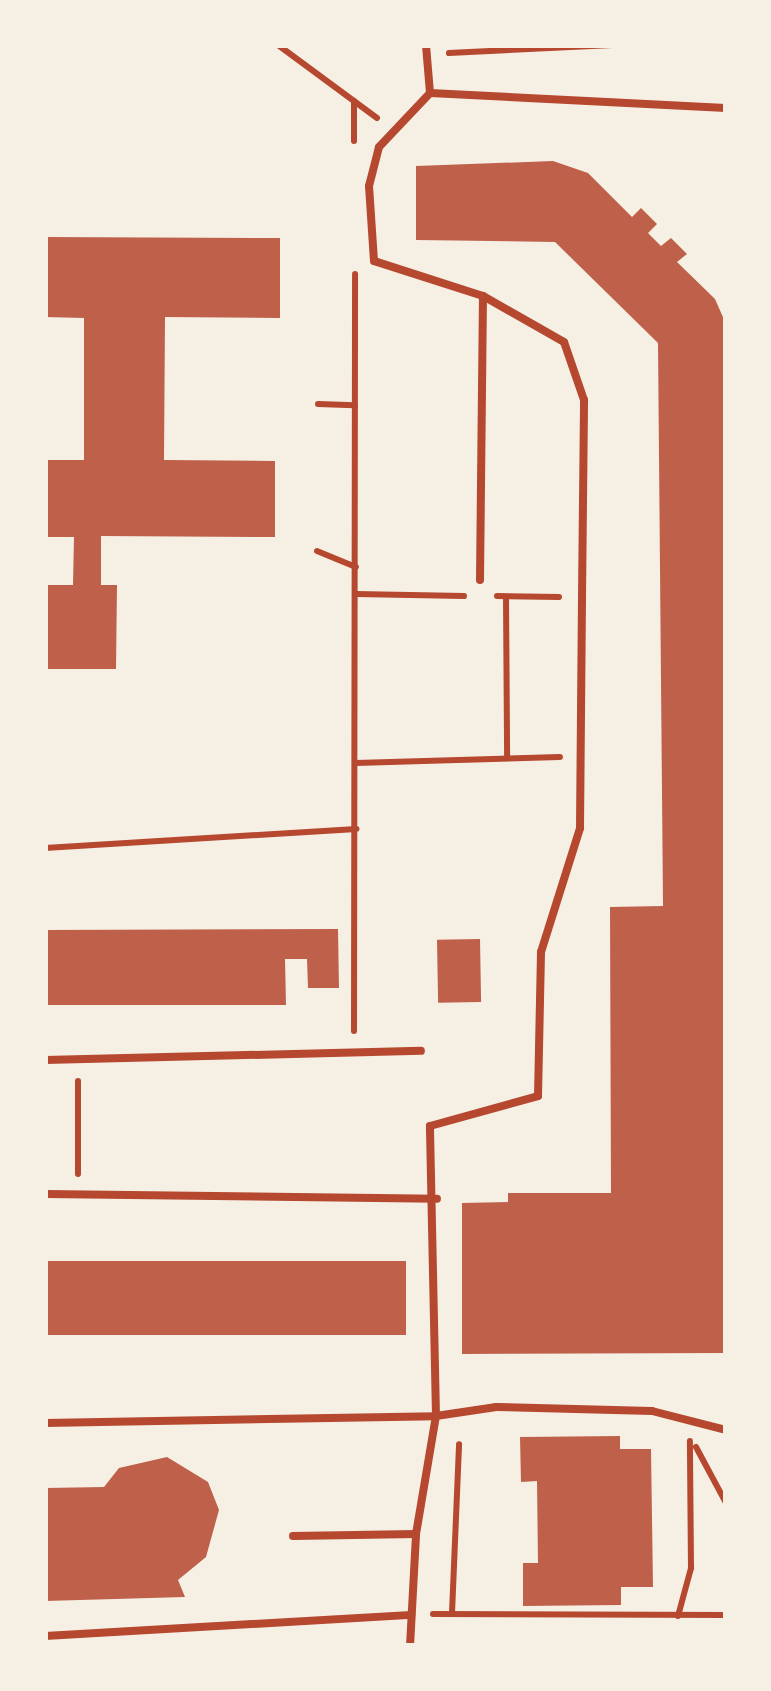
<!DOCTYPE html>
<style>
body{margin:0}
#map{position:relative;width:771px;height:1691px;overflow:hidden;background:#f6efe4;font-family:Montserrat,sans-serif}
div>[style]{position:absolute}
.building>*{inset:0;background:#bf614a;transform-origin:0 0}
.path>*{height:6px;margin:-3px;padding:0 3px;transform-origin:3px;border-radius:3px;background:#b5482f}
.service>*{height:8px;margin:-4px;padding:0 4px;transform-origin:4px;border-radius:4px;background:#b5482f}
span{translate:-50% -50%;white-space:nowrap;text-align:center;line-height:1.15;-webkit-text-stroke:9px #f6efe4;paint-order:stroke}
.frame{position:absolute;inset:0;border:48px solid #f6efe4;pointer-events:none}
</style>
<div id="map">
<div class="building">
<i style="clip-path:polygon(553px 161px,588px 173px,632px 217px,641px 208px,657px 224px,648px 233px,661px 246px,671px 238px,687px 254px,677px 262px,715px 299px,726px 324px,726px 1353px,462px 1354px,462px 1203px,508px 1202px,508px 1193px,611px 1193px,610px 907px,663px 906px,658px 343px,555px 242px,416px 240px,416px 166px)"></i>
<i style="clip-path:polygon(45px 237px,280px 238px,280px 318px,165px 317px,164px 460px,275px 461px,275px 537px,101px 536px,101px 585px,117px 585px,116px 669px,45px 669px,45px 585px,73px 585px,74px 537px,45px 537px,45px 460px,84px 460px,84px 318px,45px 317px)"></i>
<i style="clip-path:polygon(338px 929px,339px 988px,308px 988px,307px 959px,285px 959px,286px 1005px,45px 1005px,45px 930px)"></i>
<i style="left:480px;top:939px;width:63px;height:43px;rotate:89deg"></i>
<i style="left:406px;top:1261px;width:74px;height:361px;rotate:90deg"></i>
<i style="clip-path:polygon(620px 1436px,620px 1449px,651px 1449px,653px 1587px,621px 1587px,621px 1605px,523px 1606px,523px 1563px,538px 1563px,537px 1481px,521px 1482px,520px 1437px)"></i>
<i style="clip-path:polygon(167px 1457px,208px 1482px,219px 1510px,206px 1557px,178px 1580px,185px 1597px,45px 1601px,45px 1488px,104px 1487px,119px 1468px)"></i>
</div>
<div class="path">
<i style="left:278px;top:45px;width:123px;rotate:36.4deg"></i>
<i style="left:449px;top:53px;width:164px;rotate:-2.8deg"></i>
<i style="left:354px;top:101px;width:40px;rotate:90deg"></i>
<i style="left:318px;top:404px;width:37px;rotate:2deg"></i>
<i style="left:317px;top:551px;width:42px;rotate:22.3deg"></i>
<i style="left:356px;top:594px;width:108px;rotate:1.1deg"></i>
<i style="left:497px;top:596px;width:62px;rotate:0.9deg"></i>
<i style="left:506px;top:597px;width:161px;rotate:89.6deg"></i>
<i style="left:356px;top:763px;width:204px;rotate:-1.7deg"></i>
<i style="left:45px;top:848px;width:312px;rotate:-3.5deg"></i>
<i style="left:354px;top:1031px;width:757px;rotate:-89.92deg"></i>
<i style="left:78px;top:1174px;width:93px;rotate:-90deg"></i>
<i style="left:696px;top:1447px;width:64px;rotate:61.8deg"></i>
<i style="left:452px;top:1613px;width:169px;rotate:-87.6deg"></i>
<i style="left:433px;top:1614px;width:293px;rotate:0.2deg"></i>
<i style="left:678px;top:1616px;width:50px;rotate:-74.8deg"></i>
<i style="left:691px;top:1568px;width:127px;rotate:-90.5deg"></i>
</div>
<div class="service">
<i style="left:430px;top:93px;width:296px;rotate:2.9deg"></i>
<i style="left:480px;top:580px;width:284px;rotate:-89.4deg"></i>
<i style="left:45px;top:1060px;width:376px;rotate:-1.4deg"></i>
<i style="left:45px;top:1194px;width:392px;rotate:0.7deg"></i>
<i style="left:45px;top:1423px;width:391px;rotate:-1deg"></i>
<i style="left:436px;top:1416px;width:61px;rotate:-8.5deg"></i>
<i style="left:496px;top:1407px;width:156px;rotate:1.5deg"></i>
<i style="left:652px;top:1411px;width:76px;rotate:14.4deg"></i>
<i style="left:293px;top:1536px;width:123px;rotate:-0.9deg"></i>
<i style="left:45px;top:1636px;width:367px;rotate:-3.3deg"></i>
<i style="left:410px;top:1646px;width:112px;rotate:-86.9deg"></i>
<i style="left:416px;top:1534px;width:120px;rotate:-80.4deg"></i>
<i style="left:436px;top:1416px;width:290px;rotate:-91.2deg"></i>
<i style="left:430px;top:1126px;width:112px;rotate:-15.5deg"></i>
<i style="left:538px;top:1096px;width:144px;rotate:-88.8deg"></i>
<i style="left:541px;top:952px;width:130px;rotate:-72.5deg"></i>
<i style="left:580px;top:828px;width:231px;rotate:-89.5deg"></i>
<i style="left:582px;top:597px;width:197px;rotate:-89.4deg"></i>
<i style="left:584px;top:400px;width:61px;rotate:-109deg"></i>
<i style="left:564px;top:342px;width:93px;rotate:-150.4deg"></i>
<i style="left:483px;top:296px;width:114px;rotate:-162.2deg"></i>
<i style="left:374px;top:261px;width:75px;rotate:-93.8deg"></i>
<i style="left:369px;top:186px;width:40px;rotate:-75.6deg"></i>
<i style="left:379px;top:147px;width:74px;rotate:-46.6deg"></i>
<i style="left:430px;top:93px;width:48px;rotate:-94.8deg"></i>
</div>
<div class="frame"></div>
</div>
